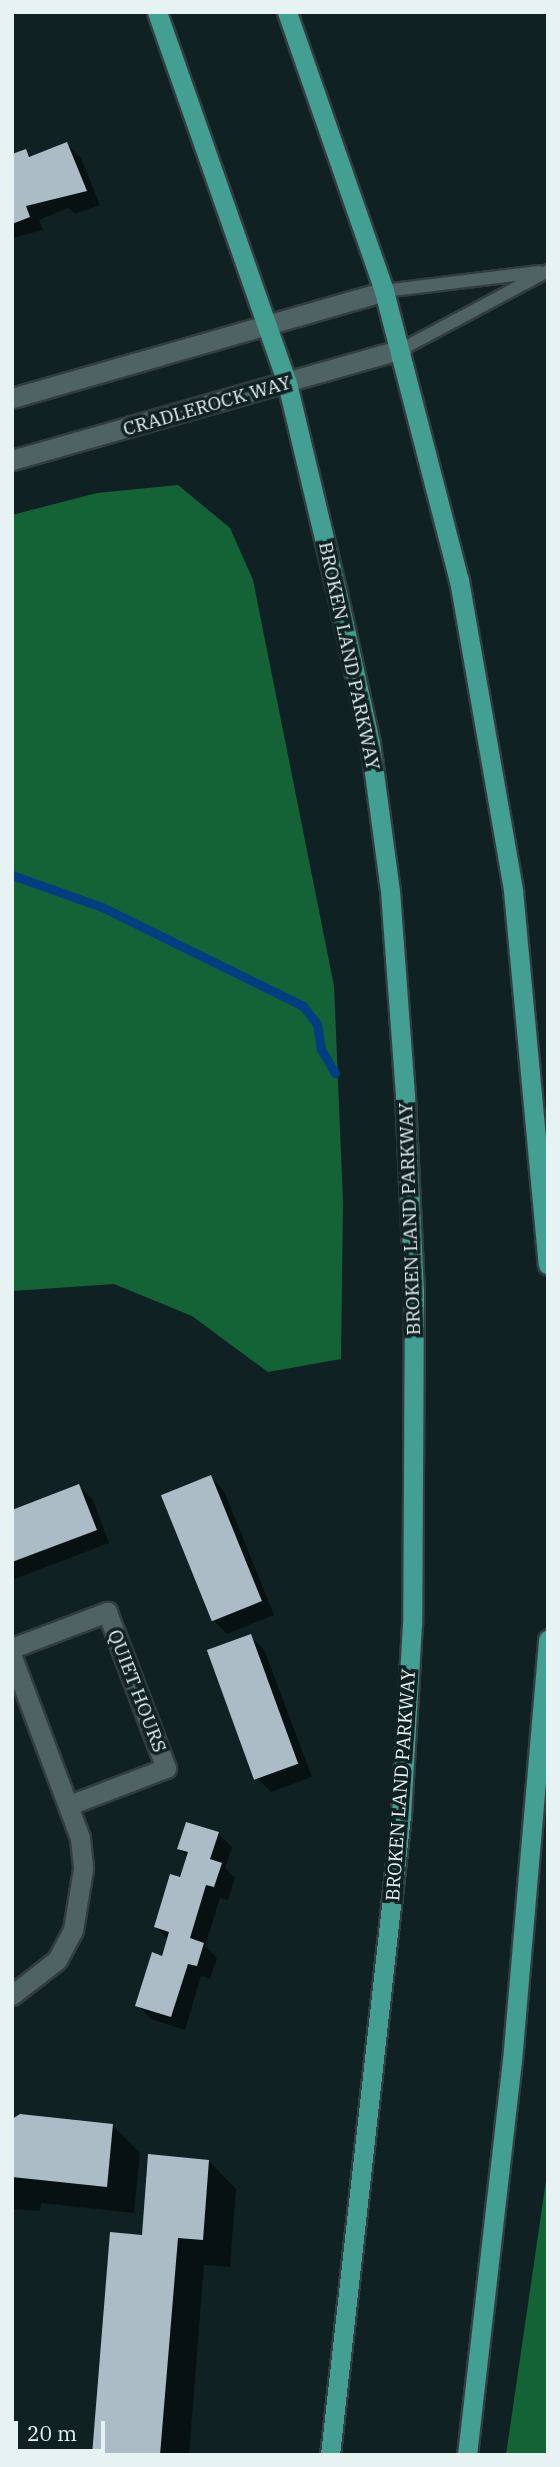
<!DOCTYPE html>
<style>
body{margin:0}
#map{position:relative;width:560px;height:2467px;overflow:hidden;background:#102123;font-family:"IBM Plex Serif",serif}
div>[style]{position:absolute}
.forest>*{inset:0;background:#146337}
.shadow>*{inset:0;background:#0007}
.stream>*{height:9px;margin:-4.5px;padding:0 4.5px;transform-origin:4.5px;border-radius:4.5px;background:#053d82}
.building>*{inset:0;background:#abbcc6;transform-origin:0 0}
.roads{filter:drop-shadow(2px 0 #333d3f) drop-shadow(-2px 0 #333d3f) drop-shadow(0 2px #333d3f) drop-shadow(0 -2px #333d3f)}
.service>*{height:12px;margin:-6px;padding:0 6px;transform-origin:6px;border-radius:6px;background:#4f6264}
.minor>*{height:19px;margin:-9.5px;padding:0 9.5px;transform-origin:9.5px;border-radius:9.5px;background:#4f6264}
.tertiary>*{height:19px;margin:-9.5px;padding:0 9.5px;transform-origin:9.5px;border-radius:9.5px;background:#4f6264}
.primary>*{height:19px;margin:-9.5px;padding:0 9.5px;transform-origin:9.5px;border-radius:9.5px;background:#429f92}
span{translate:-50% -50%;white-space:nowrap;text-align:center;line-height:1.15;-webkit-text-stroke:7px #102123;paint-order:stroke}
.street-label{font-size:19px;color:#e7f2f3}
.frame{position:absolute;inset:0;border:14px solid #e7f2f3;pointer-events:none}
.scale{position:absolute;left:14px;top:2421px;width:91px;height:32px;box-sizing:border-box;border:4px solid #e7f2f3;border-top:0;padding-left:9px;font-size:21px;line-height:24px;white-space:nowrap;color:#e7f2f3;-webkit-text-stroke:5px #102123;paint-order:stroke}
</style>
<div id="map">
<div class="forest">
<i style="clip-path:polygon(178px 485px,230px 528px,253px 580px,334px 986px,343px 1201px,341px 1359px,268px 1372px,192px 1316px,114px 1284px,12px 1291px,12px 515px,97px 493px)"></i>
<i style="clip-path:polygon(548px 2167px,548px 2455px,506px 2455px)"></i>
</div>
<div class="shadow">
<i style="clip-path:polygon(67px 144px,81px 158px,100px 205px,75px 214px,68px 208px,39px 220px,43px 230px,12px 238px,12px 172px,25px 151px,33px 158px)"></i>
<i style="clip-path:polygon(211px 1477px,224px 1491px,274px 1615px,227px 1634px,213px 1620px)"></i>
<i style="clip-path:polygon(79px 1486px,93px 1500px,109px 1543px,12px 1580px,12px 1511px)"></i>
<i style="clip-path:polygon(250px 1636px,264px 1649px,312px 1777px,271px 1792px,257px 1778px)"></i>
<i style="clip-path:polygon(218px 1833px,232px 1847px,225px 1868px,235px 1878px,228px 1900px,220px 1898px,205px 1946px,217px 1958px,210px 1979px,201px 1976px,185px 2030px,151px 2019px,137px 2005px,168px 1939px,156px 1927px,188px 1857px,179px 1849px)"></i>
<i style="clip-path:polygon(12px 2118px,113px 2126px,140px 2153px,134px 2213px,41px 2203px,40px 2211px,12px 2209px)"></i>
<i style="clip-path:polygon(209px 2161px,236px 2189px,230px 2267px,204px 2265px,189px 2455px,94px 2455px,143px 2237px)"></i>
</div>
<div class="stream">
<i style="left:12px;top:875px;width:96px;rotate:19.6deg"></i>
<i style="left:102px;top:907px;width:224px;rotate:26.2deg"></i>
<i style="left:303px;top:1006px;width:23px;rotate:52deg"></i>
<i style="left:317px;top:1024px;width:25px;rotate:81deg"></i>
<i style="left:321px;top:1049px;width:28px;rotate:60deg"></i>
</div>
<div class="building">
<i style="clip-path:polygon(67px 142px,87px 191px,26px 206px,30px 217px,12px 224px,12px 154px,26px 149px,29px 157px)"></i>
<i style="left:211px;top:1475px;width:136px;height:54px;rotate:68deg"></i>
<i style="clip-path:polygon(79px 1484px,97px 1530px,12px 1562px,12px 1510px)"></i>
<i style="left:251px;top:1634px;width:138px;height:47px;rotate:70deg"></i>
<i style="clip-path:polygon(186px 1822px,219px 1832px,210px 1859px,222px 1863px,214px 1887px,206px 1885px,190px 1938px,204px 1943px,197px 1966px,188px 1964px,171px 2017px,135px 2006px,152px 1952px,162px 1956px,169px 1932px,154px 1927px,170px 1874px,180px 1877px,188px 1852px,177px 1849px)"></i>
<i style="clip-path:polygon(20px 2114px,113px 2124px,107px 2187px,12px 2177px,12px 2119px)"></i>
<i style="clip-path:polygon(148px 2154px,209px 2160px,203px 2240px,178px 2238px,160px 2455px,92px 2455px,110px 2232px,142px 2235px)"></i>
</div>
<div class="roads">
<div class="service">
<i style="left:384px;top:291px;width:156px;rotate:-7deg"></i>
<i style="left:402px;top:349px;width:166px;rotate:-28.1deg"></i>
</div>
<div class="minor">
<i style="left:12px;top:1648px;width:102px;rotate:-20.8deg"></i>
<i style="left:107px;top:1612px;width:167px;rotate:69.3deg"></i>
<i style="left:166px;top:1768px;width:104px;rotate:159.1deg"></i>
<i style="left:12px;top:1657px;width:193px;rotate:69.4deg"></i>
<i style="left:80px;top:1838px;width:31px;rotate:84deg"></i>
<i style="left:83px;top:1869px;width:62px;rotate:99.3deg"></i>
<i style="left:73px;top:1930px;width:34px;rotate:118deg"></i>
<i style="left:57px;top:1960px;width:57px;rotate:142.1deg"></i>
</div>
<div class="tertiary">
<i style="left:12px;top:398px;width:387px;rotate:-16deg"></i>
<i style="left:12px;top:460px;width:405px;rotate:-15.9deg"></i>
</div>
<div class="primary">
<i style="left:157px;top:12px;width:393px;rotate:70.7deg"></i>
<i style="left:287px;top:383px;width:216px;rotate:76.6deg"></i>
<i style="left:337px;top:593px;width:154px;rotate:77.6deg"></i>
<i style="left:370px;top:743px;width:149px;rotate:82.3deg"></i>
<i style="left:390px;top:891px;width:205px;rotate:85.8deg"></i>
<i style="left:405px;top:1095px;width:196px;rotate:87.4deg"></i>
<i style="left:414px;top:1291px;width:333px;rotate:90.3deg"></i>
<i style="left:412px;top:1624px;width:192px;rotate:93.3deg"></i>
<i style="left:401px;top:1816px;width:643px;rotate:96.34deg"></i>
<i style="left:287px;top:12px;width:295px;rotate:70.8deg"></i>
<i style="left:384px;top:291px;width:299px;rotate:75.5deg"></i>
<i style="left:459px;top:580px;width:315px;rotate:80.1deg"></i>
<i style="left:513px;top:890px;width:376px;rotate:84.7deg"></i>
<i style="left:467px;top:2455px;width:397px;rotate:-83.5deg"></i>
<i style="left:512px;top:2061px;width:423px;rotate:-85.1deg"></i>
</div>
</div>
<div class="street-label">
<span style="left:207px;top:406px;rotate:-16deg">CRADLEROCK WAY</span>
<span style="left:349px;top:656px;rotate:78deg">BROKEN LAND PARKWAY</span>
<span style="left:410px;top:1219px;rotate:-92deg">BROKEN LAND PARKWAY</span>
<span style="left:137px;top:1691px;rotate:69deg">QUIET HOURS</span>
<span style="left:401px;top:1785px;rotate:-86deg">BROKEN LAND PARKWAY</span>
</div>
<div class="frame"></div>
<div class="scale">20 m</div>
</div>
